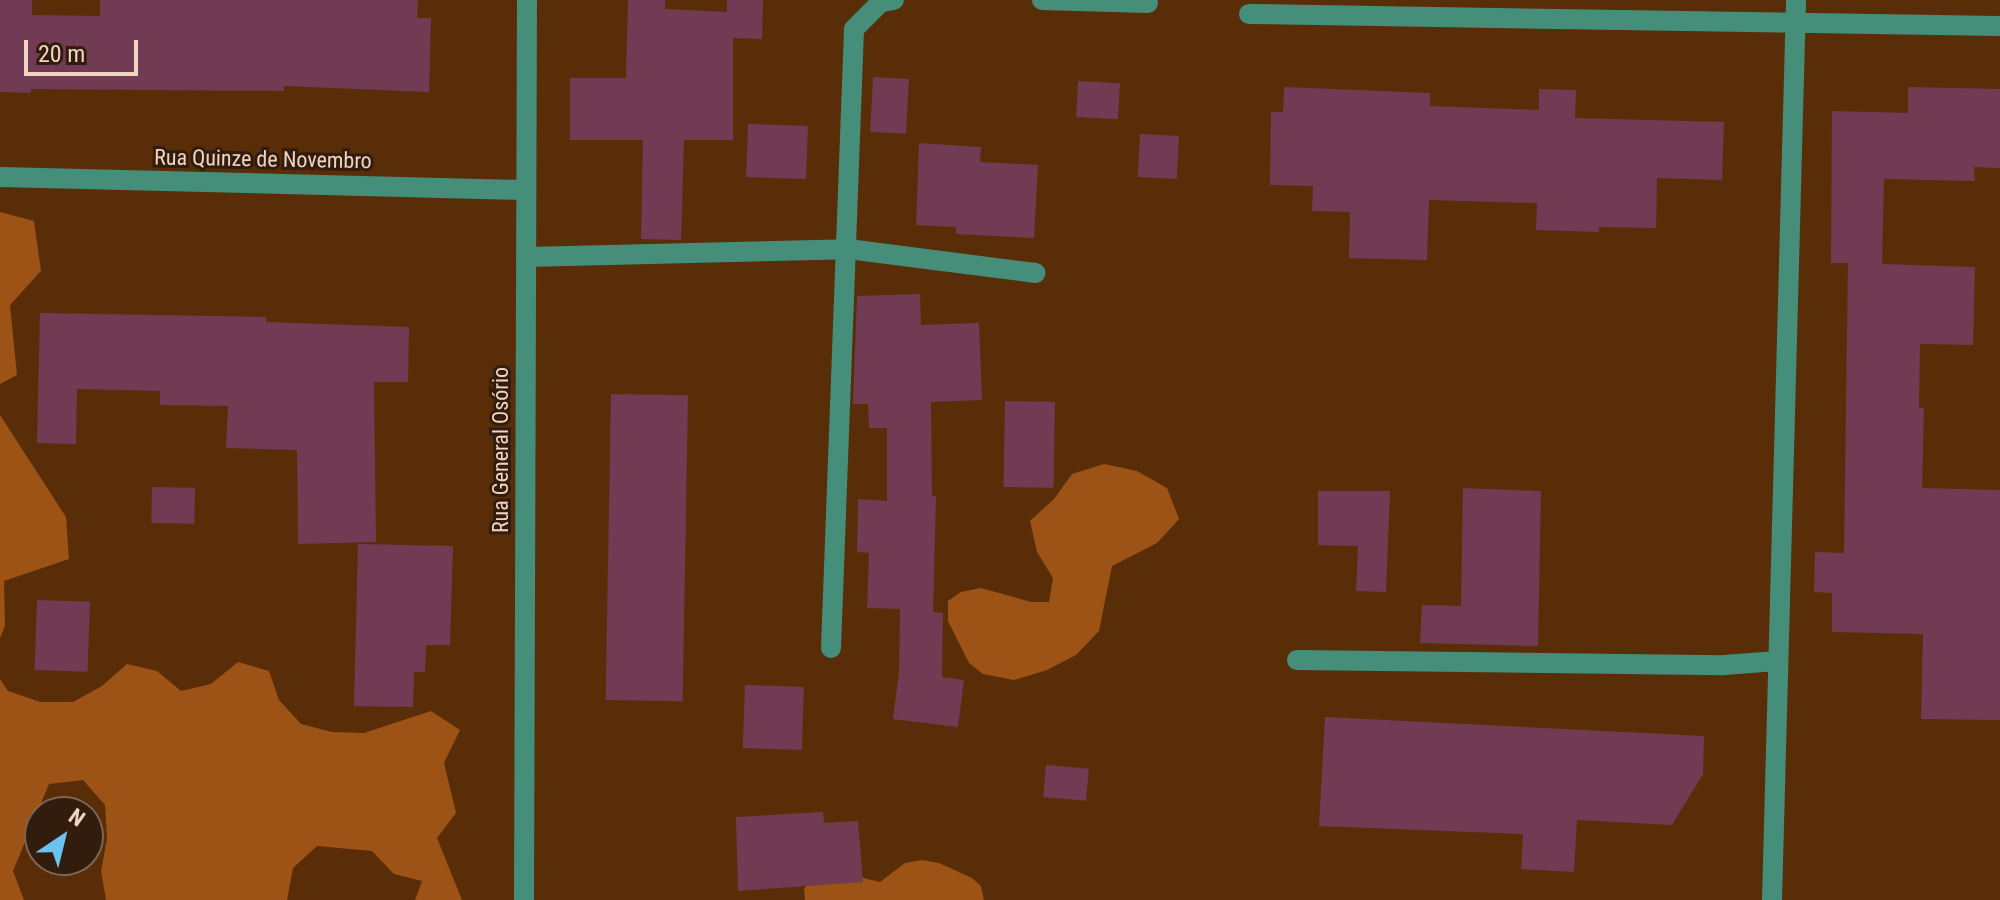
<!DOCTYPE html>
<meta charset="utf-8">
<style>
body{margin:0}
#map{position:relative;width:2000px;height:900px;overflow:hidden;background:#5a2d09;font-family:"Roboto Condensed",sans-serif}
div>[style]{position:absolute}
.forest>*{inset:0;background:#9d5216}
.building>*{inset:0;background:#713b53;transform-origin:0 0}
.minor>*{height:20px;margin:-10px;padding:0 10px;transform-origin:10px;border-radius:10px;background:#448e7a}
span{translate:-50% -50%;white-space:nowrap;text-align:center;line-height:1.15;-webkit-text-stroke:6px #311c0e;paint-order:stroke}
.street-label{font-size:22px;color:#f0d3c1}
.north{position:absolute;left:24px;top:796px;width:80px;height:80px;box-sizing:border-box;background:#311c0e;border:2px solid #7d6556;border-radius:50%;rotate:35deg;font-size:22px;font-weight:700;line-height:32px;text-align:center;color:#f0d3c1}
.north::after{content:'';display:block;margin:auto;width:28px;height:36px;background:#6ac3f1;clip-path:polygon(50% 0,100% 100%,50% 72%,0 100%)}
.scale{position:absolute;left:24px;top:40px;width:114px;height:36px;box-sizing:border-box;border:4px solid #f0d3c1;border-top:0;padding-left:10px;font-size:24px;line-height:28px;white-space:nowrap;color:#f0d3c1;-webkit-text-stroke:6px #311c0e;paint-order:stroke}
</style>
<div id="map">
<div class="forest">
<i style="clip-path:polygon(0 212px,34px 221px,41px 271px,10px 305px,17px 375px,0 384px)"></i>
<i style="clip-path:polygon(0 415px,66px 517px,69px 559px,4px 581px,5px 626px,0 638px)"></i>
<i style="clip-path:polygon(1104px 464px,1137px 471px,1167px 488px,1179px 519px,1157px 543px,1112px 566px,1099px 631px,1076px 655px,1047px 670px,1014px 680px,983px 674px,969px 663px,948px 621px,948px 601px,961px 592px,981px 588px,1031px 602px,1049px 602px,1053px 578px,1037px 552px,1030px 521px,1054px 499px,1072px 474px)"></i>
<i style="clip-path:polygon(238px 662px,269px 671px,279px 700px,301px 724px,332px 732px,364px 733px,431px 711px,460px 730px,444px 763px,456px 813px,437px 838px,462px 900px,415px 900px,422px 881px,394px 874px,372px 851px,317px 846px,293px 868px,287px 900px,106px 900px,101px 871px,107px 839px,105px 805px,83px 780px,49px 784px,13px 871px,24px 900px,0 900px,0 679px,8px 691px,40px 702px,73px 702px,102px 686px,127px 664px,157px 671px,181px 691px,211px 684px)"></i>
<i style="clip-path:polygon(922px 860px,939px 863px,972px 878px,981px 886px,984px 900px,805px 900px,804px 889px,813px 876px,847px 874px,880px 882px,905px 863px)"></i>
</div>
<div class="building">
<i style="clip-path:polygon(0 0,32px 0,32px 15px,100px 16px,100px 0,418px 0,417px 18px,431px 18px,429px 92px,284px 86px,284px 91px,31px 89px,31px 93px,0 92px)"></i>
<i style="clip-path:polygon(628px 0,665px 0,665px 9px,727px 12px,727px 0,763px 0,762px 39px,733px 38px,733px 140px,684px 140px,681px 240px,641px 239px,643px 140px,570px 140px,570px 78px,626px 78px)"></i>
<i style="left:873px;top:77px;width:36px;height:55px;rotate:3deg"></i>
<i style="left:1078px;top:81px;width:42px;height:36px;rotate:3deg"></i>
<i style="clip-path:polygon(1284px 87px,1430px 93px,1430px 106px,1539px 110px,1539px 89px,1576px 90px,1575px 118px,1724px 122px,1722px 180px,1657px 178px,1656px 228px,1599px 227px,1599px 232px,1536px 230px,1537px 203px,1429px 200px,1427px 260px,1349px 258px,1350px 212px,1312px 211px,1313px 186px,1270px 185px,1271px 112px,1283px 112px)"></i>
<i style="clip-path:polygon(1908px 87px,2000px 89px,2000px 168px,1974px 167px,1975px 181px,1884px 179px,1882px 264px,1975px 267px,1973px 345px,1920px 344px,1919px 408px,1924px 408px,1922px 488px,2000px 490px,2000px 720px,1921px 719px,1923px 634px,1832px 632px,1832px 593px,1814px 592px,1815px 552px,1844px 553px,1848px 263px,1831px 263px,1832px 111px,1908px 113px)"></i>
<i style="left:748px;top:124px;width:60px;height:53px;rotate:2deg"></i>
<i style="left:1140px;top:134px;width:39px;height:43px;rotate:3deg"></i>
<i style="clip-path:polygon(919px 143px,981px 147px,980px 162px,1038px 165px,1034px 238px,956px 234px,956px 227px,916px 225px)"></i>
<i style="clip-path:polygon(920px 294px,921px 325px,979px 323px,982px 400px,931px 402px,932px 496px,936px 496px,933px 612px,943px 613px,942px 677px,964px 680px,958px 727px,893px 719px,899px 672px,900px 609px,867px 608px,869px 553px,857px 552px,858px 499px,887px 501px,887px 428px,869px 428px,868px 404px,853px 404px,857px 296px)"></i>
<i style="clip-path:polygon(40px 313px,266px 317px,266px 322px,409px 327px,408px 382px,374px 382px,376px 542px,298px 544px,297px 450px,226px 448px,228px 406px,160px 405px,160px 391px,77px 389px,76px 444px,37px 443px)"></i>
<i style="left:611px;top:394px;width:77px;height:306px;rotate:1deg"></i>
<i style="left:1005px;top:401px;width:50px;height:86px;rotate:1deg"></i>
<i style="left:152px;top:487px;width:43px;height:36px;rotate:1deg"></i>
<i style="clip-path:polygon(1463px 488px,1541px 491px,1538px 646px,1420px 643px,1422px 605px,1461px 606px)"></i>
<i style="clip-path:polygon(1318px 491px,1390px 491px,1386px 592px,1356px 591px,1358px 546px,1318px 545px)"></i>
<i style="clip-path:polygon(358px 544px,453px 546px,450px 645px,426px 645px,425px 672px,414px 672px,413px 707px,354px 706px)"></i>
<i style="left:37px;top:600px;width:53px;height:70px;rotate:2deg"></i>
<i style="left:745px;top:685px;width:59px;height:63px;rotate:2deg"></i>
<i style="clip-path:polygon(1325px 717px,1704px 736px,1703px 774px,1672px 825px,1577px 820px,1574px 872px,1521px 869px,1523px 834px,1319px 826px)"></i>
<i style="left:1046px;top:765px;width:43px;height:32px;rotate:5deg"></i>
<i style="clip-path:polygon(823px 812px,824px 823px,858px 821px,863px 882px,738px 891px,736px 817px)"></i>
</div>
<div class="minor">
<i style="left:1042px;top:0;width:106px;rotate:1.6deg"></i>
<i style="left:1249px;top:14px;width:751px;rotate:0.92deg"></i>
<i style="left:0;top:177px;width:525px;rotate:1.42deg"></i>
<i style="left:526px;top:257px;width:322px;rotate:-1.4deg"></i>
<i style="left:848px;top:249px;width:189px;rotate:7.3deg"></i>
<i style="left:831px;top:648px;width:619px;rotate:-87.87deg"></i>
<i style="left:854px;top:29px;width:38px;rotate:-45deg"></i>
<i style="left:881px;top:2px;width:13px;rotate:-9deg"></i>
<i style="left:1297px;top:660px;width:427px;rotate:0.7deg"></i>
<i style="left:1724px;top:665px;width:53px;rotate:-4.3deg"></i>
<i style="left:524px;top:900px;width:900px;rotate:-89.81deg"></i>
<i style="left:1772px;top:900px;width:900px;rotate:-88.47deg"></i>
</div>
<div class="street-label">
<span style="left:263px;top:159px;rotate:1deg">Rua Quinze de Novembro</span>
<span style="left:501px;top:450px;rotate:-90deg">Rua General Osório</span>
</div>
<div class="north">N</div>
<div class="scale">20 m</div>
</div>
